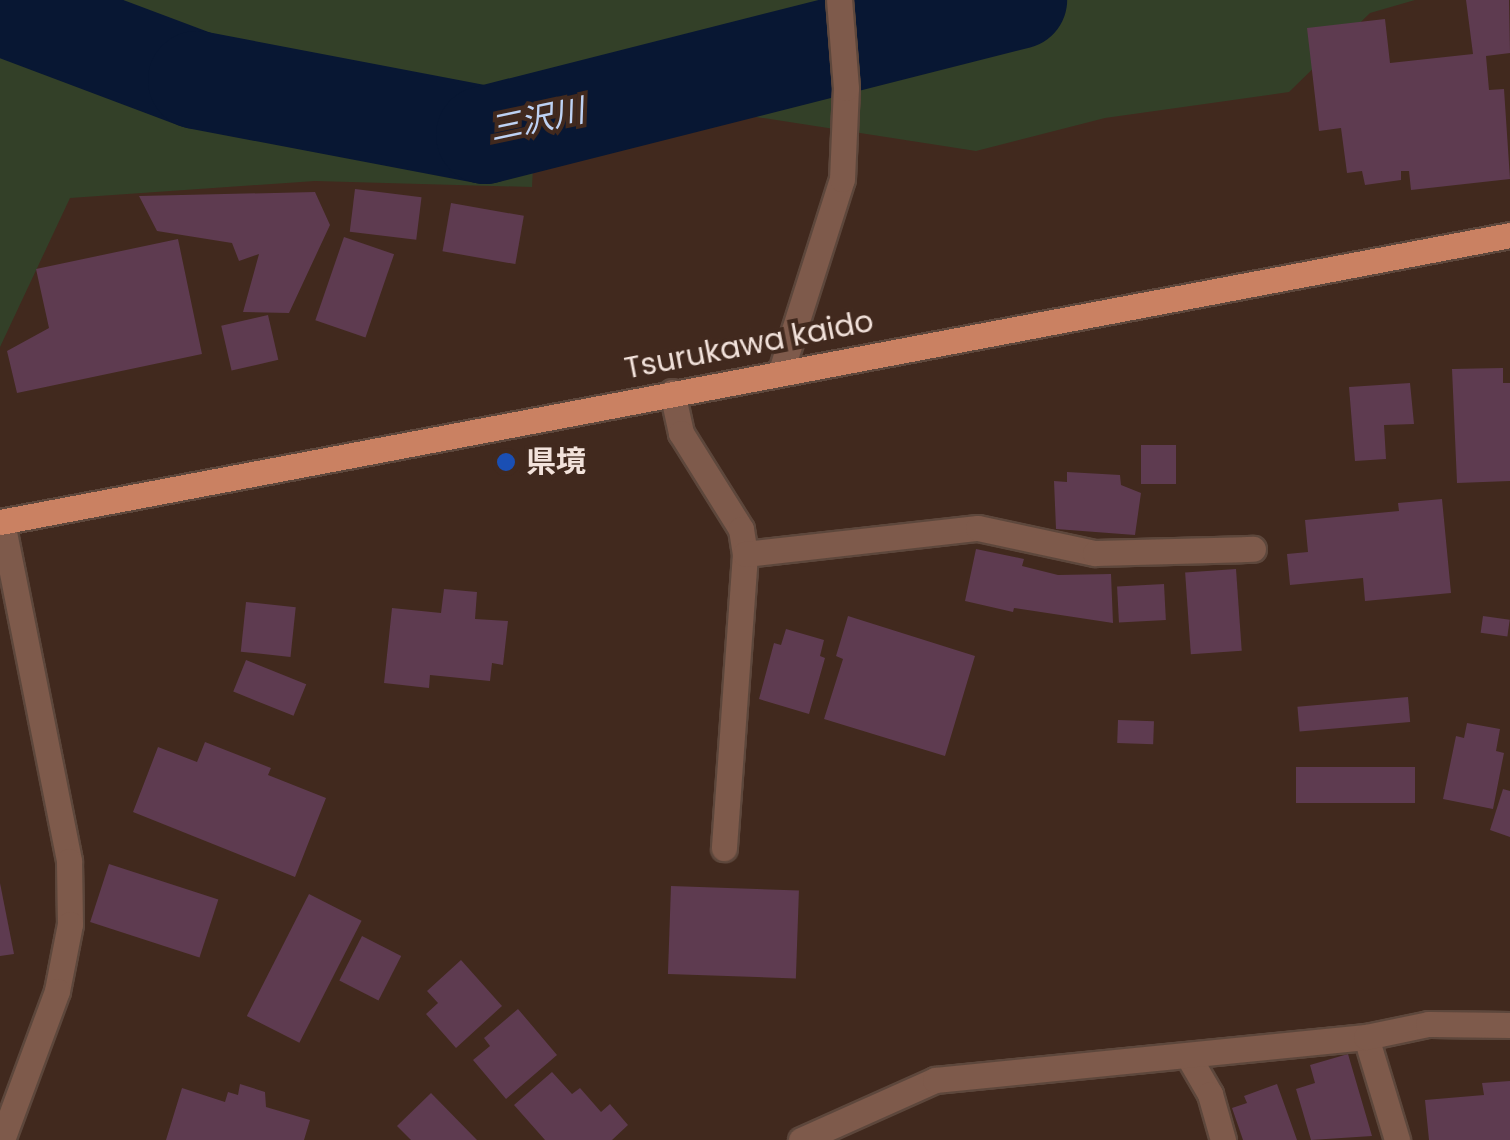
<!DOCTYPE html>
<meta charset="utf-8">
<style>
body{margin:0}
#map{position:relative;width:1510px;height:1140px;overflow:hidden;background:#41291e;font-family:Poppins,"Noto Sans JP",sans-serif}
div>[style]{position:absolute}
.green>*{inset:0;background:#334028}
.river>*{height:98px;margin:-49px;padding:0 49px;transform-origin:49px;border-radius:49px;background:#081733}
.building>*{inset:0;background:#5e3b50;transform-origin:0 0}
.roads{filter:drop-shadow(2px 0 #5d473c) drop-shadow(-2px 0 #5d473c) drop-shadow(0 2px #5d473c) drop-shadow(0 -2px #5d473c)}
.street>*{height:25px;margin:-12.5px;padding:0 12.5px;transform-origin:12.5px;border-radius:12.5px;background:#7e5a4b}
.primary>*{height:25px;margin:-12.5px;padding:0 12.5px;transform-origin:12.5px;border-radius:12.5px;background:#ca8162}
.dots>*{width:28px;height:28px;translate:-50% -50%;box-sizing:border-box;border:5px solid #41291e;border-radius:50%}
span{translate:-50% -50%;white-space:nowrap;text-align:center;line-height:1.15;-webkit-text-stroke:8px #41291e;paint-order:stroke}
.street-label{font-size:30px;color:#f2e2db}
.poi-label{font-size:30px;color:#f2e2db;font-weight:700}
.left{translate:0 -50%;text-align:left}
.water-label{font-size:32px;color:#bed2f4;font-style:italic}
</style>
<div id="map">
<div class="green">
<i style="clip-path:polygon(0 0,1415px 0,1370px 13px,1289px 92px,1105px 118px,976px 151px,537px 83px,532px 187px,315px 181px,70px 198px,0 347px)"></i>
</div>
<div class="river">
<i style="left:0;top:6px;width:210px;rotate:20.6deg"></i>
<i style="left:197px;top:80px;width:293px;rotate:10.8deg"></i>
<i style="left:485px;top:135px;width:550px;rotate:-14.21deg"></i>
</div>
<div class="building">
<i style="clip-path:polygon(1466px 0,1509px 0,1510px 53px,1486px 56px,1489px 90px,1504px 89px,1510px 179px,1411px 190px,1409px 171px,1401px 171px,1401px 180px,1365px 185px,1362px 171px,1347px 173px,1341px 128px,1319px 131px,1307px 28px,1385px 19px,1390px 63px,1473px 54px)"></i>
<i style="left:355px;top:189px;width:67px;height:43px;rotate:7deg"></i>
<i style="clip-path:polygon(315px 192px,330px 225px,289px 313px,243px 312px,259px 254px,239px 261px,232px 243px,157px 231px,139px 196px)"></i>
<i style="left:451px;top:203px;width:74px;height:49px;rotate:10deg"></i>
<i style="left:344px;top:237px;width:53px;height:88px;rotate:19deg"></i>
<i style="clip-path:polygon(178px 239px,202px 354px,17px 393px,7px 351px,49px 328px,36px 269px)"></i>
<i style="left:268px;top:315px;width:46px;height:48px;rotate:77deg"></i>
<i style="clip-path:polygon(1503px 368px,1503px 383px,1510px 383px,1510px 481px,1457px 483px,1452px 369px)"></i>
<i style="clip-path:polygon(1410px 383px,1414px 424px,1384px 425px,1386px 459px,1355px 461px,1349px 387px)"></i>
<i style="left:1141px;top:445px;width:35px;height:39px"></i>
<i style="clip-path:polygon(1067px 472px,1120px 475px,1121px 485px,1141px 493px,1135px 535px,1056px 529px,1054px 481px,1067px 482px)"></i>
<i style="clip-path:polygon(1442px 499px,1451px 593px,1365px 601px,1363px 578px,1290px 585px,1287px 554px,1308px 552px,1305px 520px,1399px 511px,1398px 503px)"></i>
<i style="clip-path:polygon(976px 549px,1024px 559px,1022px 566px,1058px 575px,1111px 574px,1113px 623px,1014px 608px,1013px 612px,965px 601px)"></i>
<i style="left:1236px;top:569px;width:82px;height:51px;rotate:86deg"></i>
<i style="left:1164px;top:584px;width:36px;height:47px;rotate:87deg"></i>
<i style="clip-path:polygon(444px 589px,477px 592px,475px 619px,508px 621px,503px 665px,492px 663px,490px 681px,430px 675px,429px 688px,384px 683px,392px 608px,441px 613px)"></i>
<i style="left:246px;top:602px;width:50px;height:50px;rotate:6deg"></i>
<i style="clip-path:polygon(848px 616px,975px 656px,945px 756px,824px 719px,843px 659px,836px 656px)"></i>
<i style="left:1483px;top:616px;width:27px;height:17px;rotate:8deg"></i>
<i style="clip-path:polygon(786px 629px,824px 640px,820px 656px,825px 658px,809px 714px,759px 699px,774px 643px,781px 645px)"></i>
<i style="left:246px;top:660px;width:65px;height:34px;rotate:22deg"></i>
<i style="left:1408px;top:697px;width:25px;height:111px;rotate:85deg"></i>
<i style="left:1118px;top:720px;width:36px;height:23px;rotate:2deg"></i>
<i style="clip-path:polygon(1467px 723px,1500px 729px,1496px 751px,1504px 753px,1493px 809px,1443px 799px,1456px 736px,1464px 738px)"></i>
<i style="clip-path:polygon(205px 742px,271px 768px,268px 775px,326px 798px,295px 877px,133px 812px,158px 747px,197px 762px)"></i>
<i style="left:1415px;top:767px;width:36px;height:119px;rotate:90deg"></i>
<i style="clip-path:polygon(1503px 789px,1510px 791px,1510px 837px,1490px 830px)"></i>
<i style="left:109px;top:864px;width:115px;height:61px;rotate:18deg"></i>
<i style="clip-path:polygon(0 883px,14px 954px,0 956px)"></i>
<i style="left:671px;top:886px;width:128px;height:88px;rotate:2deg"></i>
<i style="left:309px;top:894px;width:59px;height:137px;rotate:27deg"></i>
<i style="left:362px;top:936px;width:44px;height:50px;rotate:27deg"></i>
<i style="clip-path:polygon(461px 960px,502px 1006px,456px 1048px,426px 1014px,438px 1003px,427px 991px)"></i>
<i style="clip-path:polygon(518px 1009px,557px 1055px,506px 1099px,473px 1060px,490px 1046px,484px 1038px)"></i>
<i style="clip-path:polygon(1348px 1054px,1372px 1136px,1311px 1140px,1296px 1089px,1315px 1083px,1310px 1065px)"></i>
<i style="clip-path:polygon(552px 1072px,572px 1094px,580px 1088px,601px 1112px,610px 1104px,628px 1125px,612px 1140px,545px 1140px,514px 1105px)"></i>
<i style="clip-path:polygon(1510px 1081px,1510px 1140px,1429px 1140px,1425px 1100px,1484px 1095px,1482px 1083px)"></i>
<i style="clip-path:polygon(240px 1084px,265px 1092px,266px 1107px,310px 1120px,304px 1140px,166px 1140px,182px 1088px,225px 1102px,228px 1092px,238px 1095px)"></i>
<i style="clip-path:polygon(1277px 1084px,1297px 1140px,1243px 1140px,1232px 1108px,1247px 1103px,1244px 1096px)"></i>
<i style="clip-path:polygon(431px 1093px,477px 1140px,411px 1140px,397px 1126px)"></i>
</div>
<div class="roads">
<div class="street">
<i style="left:781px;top:371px;width:201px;rotate:-72.4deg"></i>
<i style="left:842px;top:179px;width:91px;rotate:-87.5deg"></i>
<i style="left:846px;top:88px;width:88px;rotate:-94.5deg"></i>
<i style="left:672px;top:392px;width:42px;rotate:77.6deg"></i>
<i style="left:681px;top:433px;width:113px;rotate:58deg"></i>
<i style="left:741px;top:529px;width:25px;rotate:81deg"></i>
<i style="left:745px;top:554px;width:295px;rotate:94.1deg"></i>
<i style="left:2px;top:522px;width:346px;rotate:78.8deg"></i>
<i style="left:69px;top:861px;width:63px;rotate:89.1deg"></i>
<i style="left:70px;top:924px;width:68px;rotate:101deg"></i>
<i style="left:57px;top:991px;width:159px;rotate:110.3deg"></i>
<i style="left:745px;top:554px;width:234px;rotate:-6.4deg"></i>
<i style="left:978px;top:528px;width:120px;rotate:12.1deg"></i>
<i style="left:1095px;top:553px;width:158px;rotate:-1.5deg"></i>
<i style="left:1366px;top:1037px;width:108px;rotate:73.2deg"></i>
<i style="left:1188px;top:1056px;width:44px;rotate:59.9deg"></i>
<i style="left:1210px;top:1094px;width:48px;rotate:74.2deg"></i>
<i style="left:801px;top:1140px;width:147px;rotate:-24.1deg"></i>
<i style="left:935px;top:1080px;width:433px;rotate:-5.7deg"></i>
<i style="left:1366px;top:1037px;width:63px;rotate:-11.8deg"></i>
<i style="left:1428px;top:1024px;width:82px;rotate:0.7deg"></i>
</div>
<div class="primary">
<i style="left:0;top:522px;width:1537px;rotate:-10.76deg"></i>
</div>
</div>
<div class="dots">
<i style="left:506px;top:462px;background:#1a4fb4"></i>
</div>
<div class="street-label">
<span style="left:749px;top:345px;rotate:-11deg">Tsurukawa kaido</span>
</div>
<div class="poi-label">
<span class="left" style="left:526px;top:462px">県境</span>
</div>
<div class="water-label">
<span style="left:537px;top:120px;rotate:-12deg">三沢川</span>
</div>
</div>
